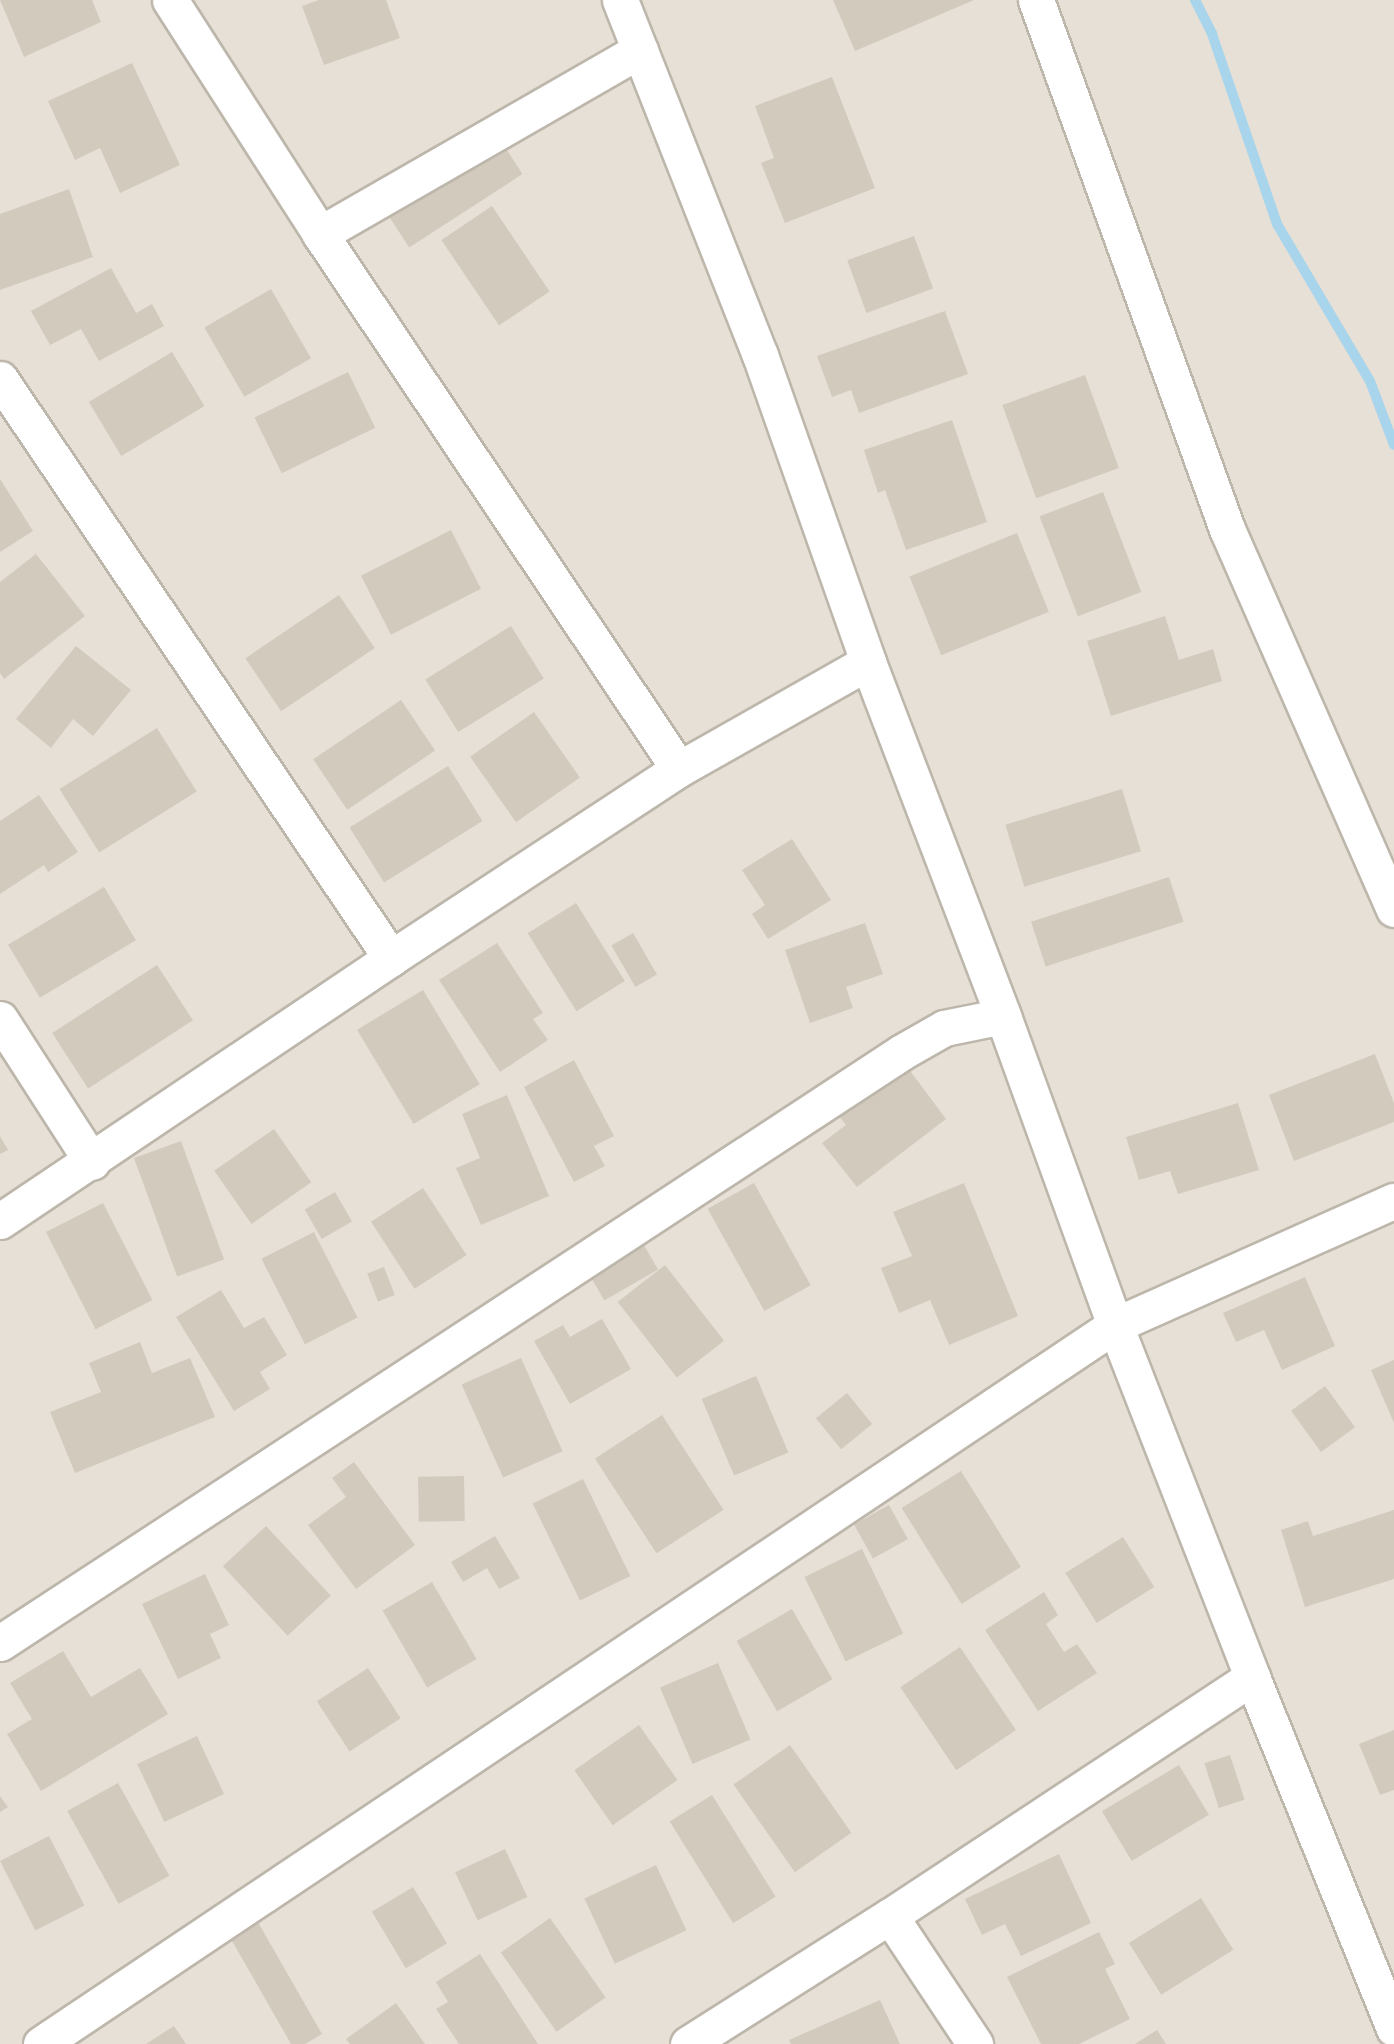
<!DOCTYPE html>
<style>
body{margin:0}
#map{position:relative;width:1394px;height:2044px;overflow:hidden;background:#f3efe7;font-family:"Roboto Condensed",sans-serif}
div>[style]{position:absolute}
.residential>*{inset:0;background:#e6e0d6;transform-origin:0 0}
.stream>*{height:10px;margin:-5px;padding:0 5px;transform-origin:5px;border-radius:5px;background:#a8d4ec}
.building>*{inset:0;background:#d3cabe;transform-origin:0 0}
.roads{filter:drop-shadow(2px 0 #bdb6ab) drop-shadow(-2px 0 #bdb6ab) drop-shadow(0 2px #bdb6ab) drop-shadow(0 -2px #bdb6ab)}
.minor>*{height:35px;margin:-17.5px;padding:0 17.5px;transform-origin:17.5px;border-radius:17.5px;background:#fff}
span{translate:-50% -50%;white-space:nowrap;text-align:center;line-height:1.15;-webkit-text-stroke:6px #fff;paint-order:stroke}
</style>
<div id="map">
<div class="residential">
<i style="left:0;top:0;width:1394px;height:2044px"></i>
</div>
<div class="stream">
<i style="left:1195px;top:0;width:38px;rotate:63deg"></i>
<i style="left:1212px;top:34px;width:201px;rotate:71.1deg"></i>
<i style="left:1277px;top:224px;width:182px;rotate:59.4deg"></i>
<i style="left:1370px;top:381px;width:68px;rotate:69.4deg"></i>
</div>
<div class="building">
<i style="clip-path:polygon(0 0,92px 0,101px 22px,24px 57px)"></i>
<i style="clip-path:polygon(319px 0,386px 0,400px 38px,324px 65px,302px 6px)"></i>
<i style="clip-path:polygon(833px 0,974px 0,855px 51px)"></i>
<i style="clip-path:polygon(132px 63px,180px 165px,120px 193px,100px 148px,75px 160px,48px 101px)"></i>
<i style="clip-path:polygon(832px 77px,875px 188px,785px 223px,761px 163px,774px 158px,755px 106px)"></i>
<i style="left:499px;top:138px;width:43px;height:135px;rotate:57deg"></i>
<i style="clip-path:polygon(69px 189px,93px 257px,0 290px,0 214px)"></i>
<i style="left:492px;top:206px;width:103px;height:61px;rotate:56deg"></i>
<i style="left:914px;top:236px;width:56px;height:71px;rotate:70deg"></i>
<i style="clip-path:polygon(111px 268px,136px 313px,152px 304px,164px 326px,99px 361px,81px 329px,50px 345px,31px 311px)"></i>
<i style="left:271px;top:289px;width:80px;height:77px;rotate:60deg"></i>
<i style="clip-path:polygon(945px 311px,968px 374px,859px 413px,851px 390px,832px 397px,817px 356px)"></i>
<i style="left:172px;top:352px;width:63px;height:97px;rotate:59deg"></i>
<i style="left:348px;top:372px;width:62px;height:104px;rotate:64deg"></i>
<i style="left:1085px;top:375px;width:99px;height:88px;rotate:70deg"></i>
<i style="clip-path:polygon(952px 420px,987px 522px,906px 550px,885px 490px,878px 493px,864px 450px)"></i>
<i style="clip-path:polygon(0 479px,33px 531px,0 552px)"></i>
<i style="left:1103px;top:492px;width:107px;height:68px;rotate:69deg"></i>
<i style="left:451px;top:530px;width:66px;height:101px;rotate:63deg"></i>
<i style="left:1017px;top:533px;width:85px;height:116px;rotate:68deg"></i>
<i style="clip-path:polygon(36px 554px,85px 616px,4px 679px,0 673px,0 582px)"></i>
<i style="left:339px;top:595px;width:64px;height:113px;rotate:56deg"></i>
<i style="clip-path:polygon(1165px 616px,1179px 660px,1213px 649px,1222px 681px,1111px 716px,1087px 641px)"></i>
<i style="left:511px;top:626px;width:62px;height:101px;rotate:58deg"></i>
<i style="clip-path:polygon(76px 646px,131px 690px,93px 736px,73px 719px,51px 748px,16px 719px)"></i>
<i style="left:401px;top:700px;width:61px;height:106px;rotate:56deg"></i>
<i style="left:534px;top:712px;width:80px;height:78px;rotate:55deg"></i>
<i style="left:157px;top:728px;width:75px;height:115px;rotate:58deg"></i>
<i style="left:448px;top:766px;width:65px;height:116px;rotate:58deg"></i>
<i style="left:1122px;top:789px;width:65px;height:122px;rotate:73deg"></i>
<i style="clip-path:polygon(39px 795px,78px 852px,48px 872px,44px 865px,0 894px,0 821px)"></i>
<i style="clip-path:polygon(792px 839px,831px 900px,768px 939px,752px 914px,765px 905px,742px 870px)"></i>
<i style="left:1169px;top:877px;width:47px;height:145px;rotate:72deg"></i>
<i style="left:104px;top:887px;width:62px;height:112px;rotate:59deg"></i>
<i style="left:576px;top:903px;width:92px;height:57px;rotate:58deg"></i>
<i style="clip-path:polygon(865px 923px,883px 974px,846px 987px,853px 1008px,810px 1023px,785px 950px)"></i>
<i style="left:633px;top:933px;width:48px;height:25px;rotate:60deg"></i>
<i style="clip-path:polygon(497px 943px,543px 1013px,533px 1019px,548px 1040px,500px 1072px,439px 980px)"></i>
<i style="left:157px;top:965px;width:66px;height:125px;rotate:57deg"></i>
<i style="left:423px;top:990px;width:110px;height:77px;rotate:59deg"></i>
<i style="clip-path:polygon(1375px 1054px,1394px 1103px,1394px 1122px,1294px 1161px,1269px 1095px)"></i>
<i style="clip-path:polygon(574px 1060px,614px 1136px,594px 1146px,605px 1166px,574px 1182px,524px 1087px)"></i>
<i style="clip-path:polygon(902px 1060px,946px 1119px,857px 1187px,822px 1143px,846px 1125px,835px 1111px)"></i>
<i style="clip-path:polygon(507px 1095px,549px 1196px,481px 1225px,456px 1168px,480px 1158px,462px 1114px)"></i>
<i style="clip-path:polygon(1238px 1103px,1259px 1170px,1178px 1194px,1170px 1171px,1139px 1180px,1126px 1137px)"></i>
<i style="left:274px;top:1129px;width:65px;height:73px;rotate:55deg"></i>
<i style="clip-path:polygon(0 1136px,8px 1150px,0 1154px)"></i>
<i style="left:181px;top:1141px;width:126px;height:50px;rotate:70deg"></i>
<i style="left:754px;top:1183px;width:117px;height:53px;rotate:61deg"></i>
<i style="clip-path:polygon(964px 1183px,1018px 1316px,949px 1345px,930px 1300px,899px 1313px,881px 1268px,912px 1256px,893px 1212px)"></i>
<i style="left:423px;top:1188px;width:80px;height:62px;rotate:57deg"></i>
<i style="left:335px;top:1192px;width:34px;height:35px;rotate:60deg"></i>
<i style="left:103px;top:1203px;width:109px;height:64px;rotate:63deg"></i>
<i style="left:314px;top:1232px;width:96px;height:59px;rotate:63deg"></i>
<i style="left:641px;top:1240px;width:34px;height:62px;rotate:60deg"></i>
<i style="left:665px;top:1265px;width:96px;height:60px;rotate:52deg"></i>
<i style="left:384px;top:1267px;width:30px;height:18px;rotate:69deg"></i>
<i style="clip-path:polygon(1305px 1277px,1335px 1346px,1282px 1370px,1264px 1330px,1236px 1342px,1223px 1313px)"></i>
<i style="clip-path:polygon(221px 1290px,244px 1328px,264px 1317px,287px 1355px,260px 1372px,270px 1389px,234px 1411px,176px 1317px)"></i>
<i style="clip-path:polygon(602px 1319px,631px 1369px,570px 1404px,534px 1341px,563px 1325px,570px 1337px)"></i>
<i style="clip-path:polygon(140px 1342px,152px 1373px,190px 1358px,215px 1417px,75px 1473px,50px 1412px,101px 1392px,89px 1363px)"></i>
<i style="left:521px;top:1358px;width:102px;height:65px;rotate:66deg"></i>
<i style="clip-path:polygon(1394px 1360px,1394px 1423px,1371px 1370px)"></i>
<i style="left:756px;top:1376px;width:83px;height:59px;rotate:67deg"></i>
<i style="left:1325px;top:1386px;width:51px;height:42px;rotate:54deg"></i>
<i style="left:847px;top:1393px;width:40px;height:40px;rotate:51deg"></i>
<i style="left:662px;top:1415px;width:113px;height:80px;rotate:57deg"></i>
<i style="clip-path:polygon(354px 1462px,415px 1545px,356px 1589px,308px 1525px,346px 1497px,332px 1478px)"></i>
<i style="left:961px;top:1471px;width:113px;height:70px;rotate:58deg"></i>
<i style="left:464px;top:1476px;width:45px;height:46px;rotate:89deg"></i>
<i style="left:583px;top:1479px;width:108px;height:56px;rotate:64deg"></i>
<i style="left:889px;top:1505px;width:39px;height:40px;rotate:61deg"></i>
<i style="clip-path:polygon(1394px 1510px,1394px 1579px,1305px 1607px,1281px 1530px,1308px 1521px,1313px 1536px)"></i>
<i style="left:266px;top:1526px;width:95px;height:59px;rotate:47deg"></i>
<i style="clip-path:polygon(495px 1536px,520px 1578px,499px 1589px,487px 1568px,463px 1582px,451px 1562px)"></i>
<i style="left:1123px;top:1537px;width:59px;height:68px;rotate:58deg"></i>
<i style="left:862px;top:1549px;width:94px;height:64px;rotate:64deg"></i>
<i style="clip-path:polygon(205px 1574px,229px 1625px,210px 1634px,221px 1658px,178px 1679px,142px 1604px)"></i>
<i style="left:432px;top:1582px;width:89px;height:57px;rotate:60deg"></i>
<i style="clip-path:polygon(1044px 1592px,1058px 1615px,1046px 1624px,1064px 1652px,1077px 1644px,1097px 1673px,1038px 1711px,985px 1630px)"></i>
<i style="left:792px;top:1609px;width:81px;height:64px;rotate:60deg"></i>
<i style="left:960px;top:1647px;width:100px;height:72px;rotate:56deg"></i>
<i style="clip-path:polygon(63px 1651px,91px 1697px,140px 1668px,168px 1714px,41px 1791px,7px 1734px,32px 1719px,10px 1683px)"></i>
<i style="left:718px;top:1663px;width:83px;height:63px;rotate:67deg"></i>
<i style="left:368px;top:1668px;width:60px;height:61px;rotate:57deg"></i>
<i style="left:639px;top:1725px;width:67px;height:79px;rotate:55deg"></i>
<i style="clip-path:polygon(1394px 1730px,1394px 1790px,1380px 1795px,1359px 1744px)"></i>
<i style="left:197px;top:1736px;width:64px;height:66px;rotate:65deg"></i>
<i style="left:790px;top:1745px;width:107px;height:69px;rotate:55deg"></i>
<i style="left:1230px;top:1755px;width:47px;height:27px;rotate:72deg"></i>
<i style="left:1179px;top:1765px;width:58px;height:90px;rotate:59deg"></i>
<i style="left:118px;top:1783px;width:106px;height:58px;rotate:61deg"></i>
<i style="left:712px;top:1795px;width:120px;height:50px;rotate:58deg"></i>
<i style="clip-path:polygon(0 1796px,8px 1807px,0 1812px)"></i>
<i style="left:49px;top:1836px;width:78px;height:55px;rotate:63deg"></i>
<i style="left:505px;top:1849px;width:53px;height:55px;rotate:65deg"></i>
<i style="clip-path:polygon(1059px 1854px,1091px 1923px,1021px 1956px,1005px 1924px,982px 1935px,965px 1899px)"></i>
<i style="left:656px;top:1865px;width:72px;height:79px;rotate:65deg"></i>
<i style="left:413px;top:1887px;width:66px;height:48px;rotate:59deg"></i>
<i style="left:1201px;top:1898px;width:61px;height:85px;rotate:58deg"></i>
<i style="clip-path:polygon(255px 1917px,322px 2034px,305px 2044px,291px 2044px,227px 1932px)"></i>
<i style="left:550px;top:1918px;width:97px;height:60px;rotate:55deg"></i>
<i style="clip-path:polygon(1099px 1932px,1115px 1964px,1105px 1969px,1130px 2019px,1079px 2044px,1041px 2044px,1007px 1977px)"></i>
<i style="clip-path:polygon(480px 1954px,538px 2044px,459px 2044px,436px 2009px,448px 2002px,436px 1982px)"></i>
<i style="clip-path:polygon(880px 2000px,900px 2044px,791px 2044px,789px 2040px)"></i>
<i style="clip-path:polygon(396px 2003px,425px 2044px,350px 2044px,346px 2039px)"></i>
<i style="clip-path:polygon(174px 2026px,186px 2044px,146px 2044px)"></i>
<i style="clip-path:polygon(1157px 2030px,1166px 2044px,1135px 2044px)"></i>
</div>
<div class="roads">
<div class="minor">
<i style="left:170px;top:0;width:278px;rotate:57.3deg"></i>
<i style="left:320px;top:234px;width:644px;rotate:56.14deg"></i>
<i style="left:620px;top:0;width:382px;rotate:68.5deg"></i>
<i style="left:760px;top:355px;width:325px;rotate:70.6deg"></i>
<i style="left:868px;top:662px;width:379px;rotate:69.1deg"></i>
<i style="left:1003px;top:1016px;width:329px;rotate:70.1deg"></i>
<i style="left:1115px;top:1325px;width:378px;rotate:68.7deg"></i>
<i style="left:1252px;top:1677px;width:379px;rotate:68deg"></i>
<i style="left:1036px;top:0;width:562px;rotate:70.15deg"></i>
<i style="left:1227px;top:529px;width:415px;rotate:66.3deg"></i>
<i style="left:320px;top:234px;width:369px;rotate:-29.9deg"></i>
<i style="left:0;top:379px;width:699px;rotate:55.97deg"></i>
<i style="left:0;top:1019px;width:170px;rotate:57.2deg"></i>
<i style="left:0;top:1221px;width:471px;rotate:-33.9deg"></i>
<i style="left:391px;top:958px;width:344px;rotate:-33.3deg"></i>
<i style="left:679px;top:769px;width:217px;rotate:-29.5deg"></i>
<i style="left:0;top:1643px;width:1078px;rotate:-33.23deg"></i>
<i style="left:902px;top:1052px;width:48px;rotate:-29.7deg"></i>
<i style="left:944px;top:1028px;width:60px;rotate:-11.5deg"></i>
<i style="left:890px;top:1916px;width:154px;rotate:56.4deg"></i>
<i style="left:41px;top:2044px;width:1292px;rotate:-33.8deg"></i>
<i style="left:1115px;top:1325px;width:305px;rotate:-24deg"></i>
<i style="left:688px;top:2044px;width:239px;rotate:-32.4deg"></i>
<i style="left:890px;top:1916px;width:434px;rotate:-33.4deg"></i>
</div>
</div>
</div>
